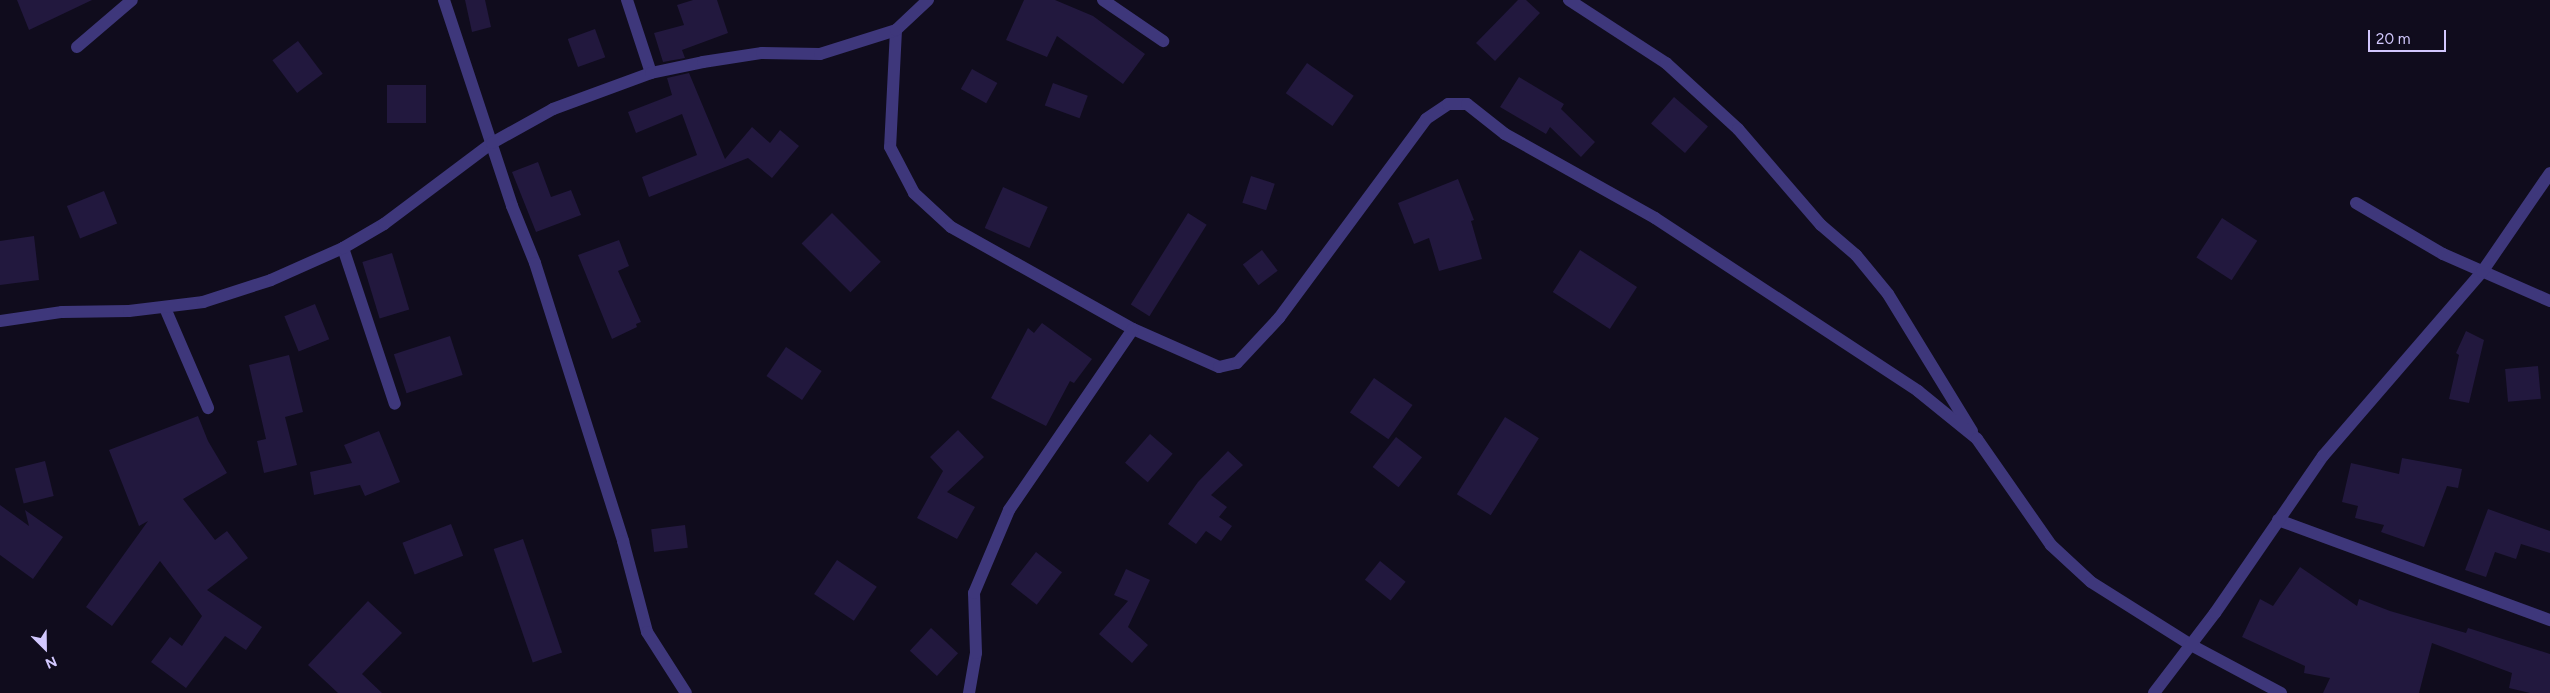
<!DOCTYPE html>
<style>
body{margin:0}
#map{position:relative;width:2550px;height:693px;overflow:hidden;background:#100c1d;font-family:Figtree,sans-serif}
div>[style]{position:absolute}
.building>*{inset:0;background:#22183e;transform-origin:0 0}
.minor>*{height:12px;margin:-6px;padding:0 6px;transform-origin:6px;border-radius:6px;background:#3e377b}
span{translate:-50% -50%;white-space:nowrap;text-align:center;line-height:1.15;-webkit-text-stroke:4.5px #100c1d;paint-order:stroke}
.north{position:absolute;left:20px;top:623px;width:50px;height:50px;-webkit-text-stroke:4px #100c1d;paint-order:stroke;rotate:157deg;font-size:14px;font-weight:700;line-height:20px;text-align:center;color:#d2c8fe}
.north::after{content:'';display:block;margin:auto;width:18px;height:22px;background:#d2c8fe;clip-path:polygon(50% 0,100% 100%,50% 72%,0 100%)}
.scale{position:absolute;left:2368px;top:30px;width:78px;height:22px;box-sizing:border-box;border:2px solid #d2c8fe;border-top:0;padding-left:6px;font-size:15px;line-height:18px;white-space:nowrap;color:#d2c8fe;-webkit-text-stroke:4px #100c1d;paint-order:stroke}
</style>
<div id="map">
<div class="building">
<i style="clip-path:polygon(17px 0,92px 0,29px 30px)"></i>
<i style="clip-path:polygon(465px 0,485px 0,491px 27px,472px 32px)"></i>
<i style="clip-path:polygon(693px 0,717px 0,728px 33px,682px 50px,685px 58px,663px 62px,654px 33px,684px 25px,677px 5px)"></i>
<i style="clip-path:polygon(1024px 0,1055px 0,1093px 16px,1145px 54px,1123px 84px,1057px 36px,1047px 57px,1006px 40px)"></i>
<i style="clip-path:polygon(1518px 0,1526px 0,1540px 13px,1495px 61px,1476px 43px)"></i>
<i style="left:595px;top:29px;width:30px;height:29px;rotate:70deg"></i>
<i style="left:298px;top:41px;width:41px;height:32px;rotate:53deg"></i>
<i style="left:1307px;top:63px;width:57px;height:37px;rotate:35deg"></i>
<i style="left:972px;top:69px;width:29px;height:23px;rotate:29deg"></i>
<i style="clip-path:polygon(689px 73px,725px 159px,752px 127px,770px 143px,780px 130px,799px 146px,772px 178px,748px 158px,649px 197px,642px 177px,697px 155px,682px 114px,636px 133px,628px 112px,672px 95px,667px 78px)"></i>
<i style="clip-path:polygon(1519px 77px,1564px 104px,1561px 109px,1595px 142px,1581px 157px,1550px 127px,1546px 134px,1500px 107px)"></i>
<i style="left:1053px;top:83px;width:37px;height:24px;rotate:20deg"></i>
<i style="left:387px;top:85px;width:39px;height:38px"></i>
<i style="left:1674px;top:97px;width:45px;height:35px;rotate:41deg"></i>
<i style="clip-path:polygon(538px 162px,551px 197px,571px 190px,581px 215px,536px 232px,512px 172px)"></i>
<i style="left:1251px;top:176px;width:25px;height:28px;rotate:18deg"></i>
<i style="clip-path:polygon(1458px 179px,1474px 220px,1471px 221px,1482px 259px,1439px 271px,1429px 238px,1414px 244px,1398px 203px)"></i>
<i style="left:1003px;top:187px;width:49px;height:45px;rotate:24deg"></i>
<i style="left:104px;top:191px;width:35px;height:40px;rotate:68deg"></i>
<i style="left:832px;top:213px;width:69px;height:43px;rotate:45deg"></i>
<i style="left:1188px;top:213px;width:22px;height:108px;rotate:32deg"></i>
<i style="left:2222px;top:218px;width:42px;height:47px;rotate:33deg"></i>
<i style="clip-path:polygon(34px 236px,39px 280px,0 285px,0 241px)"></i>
<i style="clip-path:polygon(619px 240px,629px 266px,618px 271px,641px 322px,636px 324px,637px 327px,612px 339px,578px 255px)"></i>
<i style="left:1262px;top:250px;width:26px;height:24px;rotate:53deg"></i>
<i style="left:1580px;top:250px;width:68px;height:50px;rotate:33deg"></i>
<i style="left:392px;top:253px;width:59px;height:31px;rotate:73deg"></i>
<i style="left:315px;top:304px;width:38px;height:33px;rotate:68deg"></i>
<i style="clip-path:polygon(1042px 323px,1092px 359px,1074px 383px,1070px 381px,1046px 426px,991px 398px,1028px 328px,1034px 333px)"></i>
<i style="clip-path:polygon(2466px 331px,2484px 340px,2469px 403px,2449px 399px,2459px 355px,2456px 353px)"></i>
<i style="left:450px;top:336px;width:41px;height:59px;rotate:72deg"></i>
<i style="left:786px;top:347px;width:43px;height:35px;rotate:34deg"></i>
<i style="clip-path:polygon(289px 355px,303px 412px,285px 417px,297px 465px,264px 473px,257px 441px,266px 439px,249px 365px)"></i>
<i style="left:2538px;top:366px;width:33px;height:33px;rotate:85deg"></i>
<i style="left:1374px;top:378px;width:47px;height:42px;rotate:35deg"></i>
<i style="clip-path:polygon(198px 416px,208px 441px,227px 473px,183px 499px,215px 540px,227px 531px,248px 558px,207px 590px,262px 627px,246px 650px,225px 636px,186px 688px,151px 662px,170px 637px,182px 646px,202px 616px,160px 561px,112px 626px,86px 607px,148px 521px,139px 526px,109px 450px)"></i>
<i style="left:1505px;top:417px;width:40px;height:91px;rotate:32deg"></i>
<i style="clip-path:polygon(958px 430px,984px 457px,947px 492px,975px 507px,957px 539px,917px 518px,943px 471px,930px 457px)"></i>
<i style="clip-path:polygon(379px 431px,400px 482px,365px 496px,360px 485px,314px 495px,310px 472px,352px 463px,344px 445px)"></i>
<i style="left:1150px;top:434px;width:30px;height:38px;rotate:41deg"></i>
<i style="left:1396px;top:437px;width:33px;height:38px;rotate:38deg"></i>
<i style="clip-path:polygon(1228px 451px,1243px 465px,1211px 495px,1227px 507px,1219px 517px,1232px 526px,1221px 541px,1206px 531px,1196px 544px,1168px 524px,1198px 482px)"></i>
<i style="clip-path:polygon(2402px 458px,2462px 469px,2458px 488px,2447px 486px,2424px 547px,2381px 532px,2384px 525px,2355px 518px,2358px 506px,2342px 502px,2351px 463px,2399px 474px)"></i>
<i style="left:45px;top:461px;width:36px;height:31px;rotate:76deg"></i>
<i style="clip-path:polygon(0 505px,29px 526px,25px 510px,63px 537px,33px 579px,0 555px)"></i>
<i style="clip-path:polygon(2488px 509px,2550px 531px,2550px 553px,2521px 544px,2516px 559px,2495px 552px,2486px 577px,2465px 570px)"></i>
<i style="left:451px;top:524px;width:34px;height:52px;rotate:69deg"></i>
<i style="left:685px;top:525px;width:23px;height:34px;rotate:83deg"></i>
<i style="left:523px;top:539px;width:120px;height:31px;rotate:71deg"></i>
<i style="left:1036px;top:552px;width:33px;height:41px;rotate:38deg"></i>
<i style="left:837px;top:560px;width:48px;height:41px;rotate:34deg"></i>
<i style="left:1380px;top:561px;width:33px;height:24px;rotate:39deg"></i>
<i style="clip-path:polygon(2300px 567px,2357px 606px,2359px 599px,2390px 611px,2466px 633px,2468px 628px,2550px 654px,2550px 693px,2530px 693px,2509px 688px,2512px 673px,2432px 643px,2419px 693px,2323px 693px,2330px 678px,2304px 673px,2305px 666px,2242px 637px,2260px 599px,2273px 606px)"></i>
<i style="clip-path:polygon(1126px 569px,1150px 580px,1128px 627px,1148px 645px,1132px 663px,1099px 634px,1128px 601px,1114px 595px)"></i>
<i style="clip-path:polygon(368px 601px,402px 633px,362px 674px,382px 693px,338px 693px,308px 665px)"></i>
<i style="left:931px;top:628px;width:37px;height:31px;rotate:43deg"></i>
</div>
<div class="minor">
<i style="left:444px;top:0;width:217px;rotate:71.7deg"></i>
<i style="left:512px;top:206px;width:61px;rotate:68deg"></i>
<i style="left:535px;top:263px;width:292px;rotate:72.4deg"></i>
<i style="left:623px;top:541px;width:94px;rotate:75.2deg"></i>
<i style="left:647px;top:632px;width:72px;rotate:57.4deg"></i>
<i style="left:627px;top:0;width:77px;rotate:71.8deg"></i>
<i style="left:1103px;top:0;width:73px;rotate:34.3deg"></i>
<i style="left:1569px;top:0;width:116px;rotate:33deg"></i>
<i style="left:1666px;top:63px;width:98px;rotate:42.5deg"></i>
<i style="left:1738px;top:129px;width:127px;rotate:49.2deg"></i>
<i style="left:1821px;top:225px;width:46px;rotate:40.6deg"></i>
<i style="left:1856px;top:255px;width:50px;rotate:50.6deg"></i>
<i style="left:1888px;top:294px;width:161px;rotate:58.5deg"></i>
<i style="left:896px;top:30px;width:117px;rotate:92.9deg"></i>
<i style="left:890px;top:147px;width:52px;rotate:62.4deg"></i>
<i style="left:914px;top:193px;width:50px;rotate:42.6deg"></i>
<i style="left:951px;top:227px;width:209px;rotate:29.3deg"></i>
<i style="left:1133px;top:329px;width:94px;rotate:23.8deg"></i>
<i style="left:1219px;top:367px;width:18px;rotate:-13deg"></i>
<i style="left:1237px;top:363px;width:62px;rotate:-47deg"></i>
<i style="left:1279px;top:318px;width:247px;rotate:-53.5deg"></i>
<i style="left:1426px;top:119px;width:27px;rotate:-34deg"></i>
<i style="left:1448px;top:104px;width:19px"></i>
<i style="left:1467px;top:104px;width:48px;rotate:38.3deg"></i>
<i style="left:1505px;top:134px;width:172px;rotate:29.2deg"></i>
<i style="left:1655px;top:218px;width:315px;rotate:33.3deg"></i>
<i style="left:1918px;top:391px;width:76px;rotate:39.1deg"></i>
<i style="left:1977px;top:439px;width:129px;rotate:55.1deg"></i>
<i style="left:2051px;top:545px;width:54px;rotate:42.8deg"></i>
<i style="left:2091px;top:582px;width:118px;rotate:32.2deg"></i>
<i style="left:2191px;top:645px;width:102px;rotate:28.1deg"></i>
<i style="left:77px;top:47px;width:72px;rotate:-40.5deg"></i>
<i style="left:2356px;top:203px;width:101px;rotate:30.4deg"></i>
<i style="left:2443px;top:254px;width:117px;rotate:23.7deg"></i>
<i style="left:343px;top:248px;width:164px;rotate:71.6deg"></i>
<i style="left:165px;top:308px;width:109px;rotate:66.7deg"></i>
<i style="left:0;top:321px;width:63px;rotate:-8.3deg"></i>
<i style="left:62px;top:312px;width:67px;rotate:-0.9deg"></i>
<i style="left:129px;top:311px;width:75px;rotate:-6.9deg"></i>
<i style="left:203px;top:302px;width:71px;rotate:-17.9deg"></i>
<i style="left:271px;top:280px;width:79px;rotate:-24deg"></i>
<i style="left:343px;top:248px;width:48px;rotate:-30.3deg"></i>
<i style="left:384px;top:224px;width:135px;rotate:-36.9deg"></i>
<i style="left:492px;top:143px;width:70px;rotate:-29.1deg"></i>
<i style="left:553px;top:109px;width:104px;rotate:-20.2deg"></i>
<i style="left:651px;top:73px;width:53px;rotate:-11.9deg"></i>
<i style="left:703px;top:62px;width:60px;rotate:-8.7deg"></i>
<i style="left:762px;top:53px;width:58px;rotate:1deg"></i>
<i style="left:820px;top:54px;width:80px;rotate:-17.5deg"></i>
<i style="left:896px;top:30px;width:44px;rotate:-43.2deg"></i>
<i style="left:2278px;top:520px;width:290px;rotate:20.2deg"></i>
<i style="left:969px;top:693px;width:41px;rotate:-80.1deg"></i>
<i style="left:976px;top:653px;width:60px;rotate:-91.9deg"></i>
<i style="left:974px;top:593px;width:90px;rotate:-67.1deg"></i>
<i style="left:1009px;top:510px;width:219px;rotate:-55.6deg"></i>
<i style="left:2154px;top:693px;width:101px;rotate:-52.7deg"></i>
<i style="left:2215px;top:613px;width:191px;rotate:-55.5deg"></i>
<i style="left:2323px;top:456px;width:243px;rotate:-49.2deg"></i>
<i style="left:2482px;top:272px;width:120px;rotate:-55.5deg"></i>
</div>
<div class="north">N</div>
<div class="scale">20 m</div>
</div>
